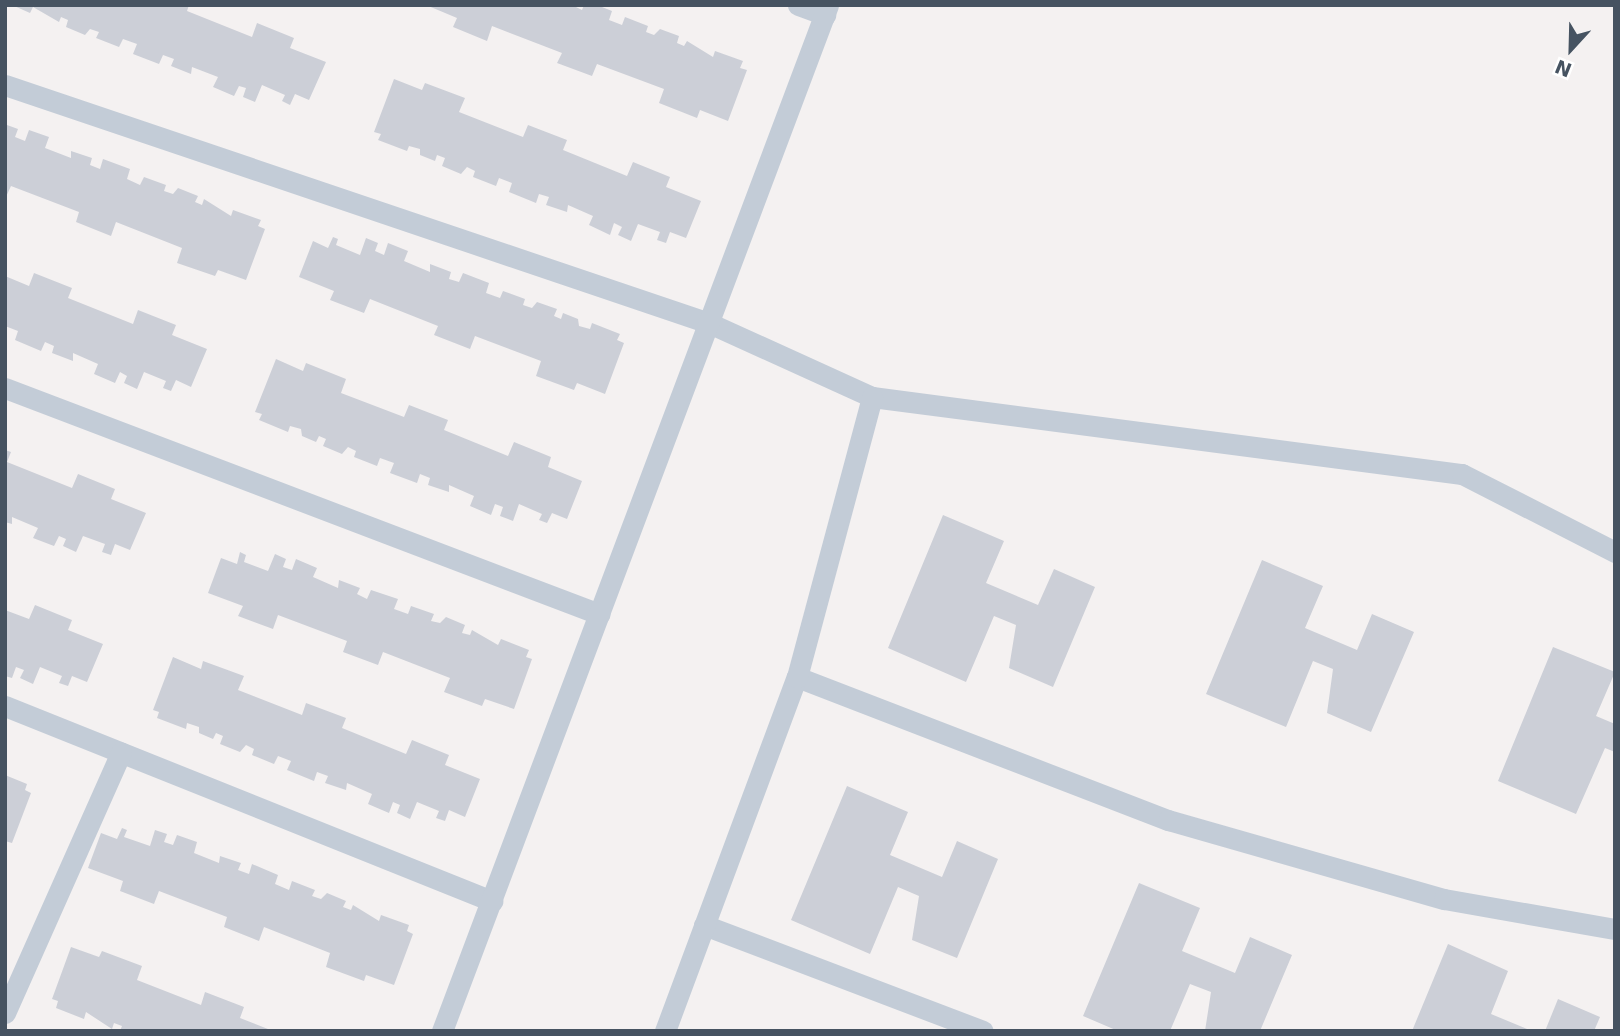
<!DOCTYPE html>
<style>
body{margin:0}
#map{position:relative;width:1620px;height:1036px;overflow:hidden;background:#f4f1f1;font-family:"DejaVu Sans",sans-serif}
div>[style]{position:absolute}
.building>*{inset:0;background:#cccfd7}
.lane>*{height:21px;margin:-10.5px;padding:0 10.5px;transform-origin:10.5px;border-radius:10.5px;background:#c3ccd7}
span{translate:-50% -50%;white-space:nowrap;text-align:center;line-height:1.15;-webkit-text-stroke:5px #fff;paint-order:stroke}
.frame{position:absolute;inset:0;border:7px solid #465361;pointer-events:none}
.north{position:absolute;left:1536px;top:14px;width:70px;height:70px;-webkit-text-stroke:5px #fff;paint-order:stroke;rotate:202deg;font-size:19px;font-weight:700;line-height:28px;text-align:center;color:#465361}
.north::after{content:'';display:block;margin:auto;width:24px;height:32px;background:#465361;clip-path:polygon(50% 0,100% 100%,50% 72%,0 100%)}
</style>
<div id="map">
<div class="building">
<i style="clip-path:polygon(12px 5px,189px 5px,187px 11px,252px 37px,257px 23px,294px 38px,290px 48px,326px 62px,309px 100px,295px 94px,290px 105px,282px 101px,285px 95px,262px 85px,255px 102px,243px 97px,246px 88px,239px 86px,234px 96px,213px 87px,218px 77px,192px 67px,191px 74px,171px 66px,174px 59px,163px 55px,159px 64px,133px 54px,137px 44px,123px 39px,119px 47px,96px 38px,99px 32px,90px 29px,85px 35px,66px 27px,68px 20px,61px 17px,59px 22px,33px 7px,30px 13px)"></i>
<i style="clip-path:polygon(426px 5px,572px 5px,582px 10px,584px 5px,597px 5px,612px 11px,609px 20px,622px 25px,625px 17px,648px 26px,646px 32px,654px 35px,660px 29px,679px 36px,677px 43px,684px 46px,687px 41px,713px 57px,715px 51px,743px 61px,740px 68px,747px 70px,728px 121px,700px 110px,697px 118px,659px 103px,664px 89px,597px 64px,592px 76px,557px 63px,562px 53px,492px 26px,487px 41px,453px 27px,457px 18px)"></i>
<i style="clip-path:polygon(394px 79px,422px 90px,425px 83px,465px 98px,459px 112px,523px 137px,528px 125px,567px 140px,563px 150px,627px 176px,633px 162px,670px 177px,666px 187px,701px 201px,686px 238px,670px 232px,666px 243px,657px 240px,660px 232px,638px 224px,631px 241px,618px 235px,622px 227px,614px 223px,610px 235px,589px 225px,593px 216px,568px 205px,567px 212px,546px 205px,549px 197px,539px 194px,536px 203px,509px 192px,512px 183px,499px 178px,496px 186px,473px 177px,475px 171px,467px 167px,461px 174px,442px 166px,445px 158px,437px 155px,435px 161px,420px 155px,420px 149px,409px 146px,407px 151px,378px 140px,381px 134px,374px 132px)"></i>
<i style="clip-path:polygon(7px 125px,18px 129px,15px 137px,25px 141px,29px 130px,49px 137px,45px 148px,71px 158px,71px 151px,92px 158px,90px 165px,100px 169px,103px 159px,130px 169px,127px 179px,140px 185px,144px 177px,166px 185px,164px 191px,173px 194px,178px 188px,198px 196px,195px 202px,202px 205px,204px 199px,231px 216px,233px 210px,261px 220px,258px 226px,265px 229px,246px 280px,218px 270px,215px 276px,177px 263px,182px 248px,116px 222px,111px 236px,76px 222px,79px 212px,11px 186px,5px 199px)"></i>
<i style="clip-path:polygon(333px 237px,338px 239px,336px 245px,360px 255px,366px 238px,378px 243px,375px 251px,384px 255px,388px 243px,408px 251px,404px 261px,430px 272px,430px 264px,451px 272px,449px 279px,459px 282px,463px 273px,489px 283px,486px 293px,500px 298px,503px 291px,525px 299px,523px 305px,532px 308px,537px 302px,557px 309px,554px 316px,561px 319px,563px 313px,578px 319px,579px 326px,590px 329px,592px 323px,620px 334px,617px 340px,624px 343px,605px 394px,577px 383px,574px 390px,536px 376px,541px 361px,475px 336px,470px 349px,434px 335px,438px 326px,370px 299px,364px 313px,330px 300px,334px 291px,299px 277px,313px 241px,328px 248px)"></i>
<i style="clip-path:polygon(34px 273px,72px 288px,68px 298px,133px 324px,138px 310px,176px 325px,172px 335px,207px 349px,191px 387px,176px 380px,171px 391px,163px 388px,166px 381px,144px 372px,137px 389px,124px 383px,127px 376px,120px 372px,115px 383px,94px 374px,98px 364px,73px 353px,73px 361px,52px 353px,54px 346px,45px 342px,41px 351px,15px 340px,18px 331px,5px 326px,5px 276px,29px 286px)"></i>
<i style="clip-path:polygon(276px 359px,303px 371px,306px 363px,346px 379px,341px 393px,404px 417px,409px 405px,448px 420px,444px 430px,508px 456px,514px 442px,551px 457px,548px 467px,582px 481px,567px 519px,552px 513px,547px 523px,539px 520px,542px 514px,519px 504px,513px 521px,500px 516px,503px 507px,495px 504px,491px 515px,470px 506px,474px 496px,449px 485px,449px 492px,428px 485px,430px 478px,420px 474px,417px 483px,390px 473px,394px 463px,380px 458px,377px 466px,354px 457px,356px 451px,348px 447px,342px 454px,323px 446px,326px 439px,319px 436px,316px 442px,302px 436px,301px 429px,290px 426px,288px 432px,259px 420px,262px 414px,255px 412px)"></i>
<i style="clip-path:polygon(5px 450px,11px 452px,7px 462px,72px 488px,78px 474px,115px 489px,111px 499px,146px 513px,130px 550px,115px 544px,111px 555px,102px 552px,105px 544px,83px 536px,76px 552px,63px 546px,66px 539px,59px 536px,54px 546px,33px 538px,38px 528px,12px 517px,12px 524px,5px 522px)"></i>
<i style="clip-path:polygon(943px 515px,1004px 541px,986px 583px,1038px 605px,1054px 569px,1095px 587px,1053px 687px,1009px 668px,1016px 625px,994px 616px,966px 682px,888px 648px)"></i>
<i style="clip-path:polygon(240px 552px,246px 555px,244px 562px,268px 571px,275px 554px,286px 559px,283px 567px,292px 570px,296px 559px,317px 568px,313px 577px,338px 588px,339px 580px,360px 588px,357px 594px,367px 599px,371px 590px,398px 599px,394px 609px,408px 614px,411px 606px,434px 614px,431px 621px,440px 623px,446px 617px,465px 625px,462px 633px,470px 635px,472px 630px,498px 645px,501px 639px,529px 650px,526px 657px,532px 659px,514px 709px,485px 699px,482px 706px,444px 692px,450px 678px,383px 652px,378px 665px,343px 652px,347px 641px,278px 615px,273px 629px,238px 616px,243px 606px,208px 593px,221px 558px,237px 564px)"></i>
<i style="clip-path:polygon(1262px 560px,1323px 586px,1305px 628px,1357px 650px,1372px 614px,1414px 632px,1371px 732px,1327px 713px,1333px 669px,1313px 661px,1286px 727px,1206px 694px)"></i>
<i style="clip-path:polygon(35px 605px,72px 620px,68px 630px,103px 644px,87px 682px,72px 676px,68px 686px,59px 683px,62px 676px,40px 667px,33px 684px,20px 678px,24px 670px,16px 667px,12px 678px,5px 676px,5px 610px,29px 619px)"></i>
<i style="clip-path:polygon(1553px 647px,1615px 672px,1596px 716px,1615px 724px,1615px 752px,1605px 748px,1576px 814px,1498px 781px)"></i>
<i style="clip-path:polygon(173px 657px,201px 669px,203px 661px,244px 676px,238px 690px,302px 715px,306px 703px,346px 718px,342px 728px,406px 754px,412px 740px,449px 755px,445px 765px,480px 779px,465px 817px,449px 810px,445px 821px,436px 818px,439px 811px,417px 802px,410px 819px,397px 813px,400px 805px,393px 802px,389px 813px,368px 804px,372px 794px,347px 783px,346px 790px,325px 783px,328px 776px,317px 772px,314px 781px,287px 770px,291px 761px,278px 756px,274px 764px,252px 755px,254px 749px,246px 745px,240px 752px,220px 744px,223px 736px,216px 733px,213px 739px,199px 733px,199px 727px,187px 723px,186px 729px,157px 718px,159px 712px,153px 710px)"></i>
<i style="clip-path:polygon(5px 775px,27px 784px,25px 790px,31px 793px,12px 843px,5px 841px)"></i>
<i style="clip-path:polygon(847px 786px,908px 812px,890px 855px,942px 877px,957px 841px,998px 859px,957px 958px,912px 940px,919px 896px,898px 887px,870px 954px,791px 920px)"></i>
<i style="clip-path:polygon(122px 828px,127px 830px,124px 837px,150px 846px,155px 830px,167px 834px,164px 842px,173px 845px,177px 835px,197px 842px,194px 853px,219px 863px,220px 856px,241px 863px,238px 870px,249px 874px,252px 864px,278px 875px,275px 884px,289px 890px,292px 881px,315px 890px,312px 896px,321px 899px,327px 893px,346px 901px,343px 907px,351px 910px,353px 905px,379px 921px,381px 915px,409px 925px,407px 931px,413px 934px,394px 985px,366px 975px,364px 981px,326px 967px,330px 953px,264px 927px,259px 941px,224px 927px,227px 917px,159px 891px,154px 904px,120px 891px,123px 881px,88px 868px,101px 833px,117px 839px)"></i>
<i style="clip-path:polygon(1139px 883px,1200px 908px,1182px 951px,1235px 973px,1250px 937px,1292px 955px,1260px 1031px,1205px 1031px,1211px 992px,1190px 984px,1170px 1031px,1118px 1031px,1083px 1016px)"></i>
<i style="clip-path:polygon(1448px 944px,1508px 971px,1491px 1014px,1532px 1031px,1412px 1031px)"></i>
<i style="clip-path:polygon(71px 947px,99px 957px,102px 951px,142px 966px,137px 980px,201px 1005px,205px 992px,244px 1007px,240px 1018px,273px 1031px,120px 1031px,122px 1026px,114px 1023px,112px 1029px,86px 1012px,84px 1019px,56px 1008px,58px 1001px,52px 999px)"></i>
<i style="clip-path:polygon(1558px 999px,1600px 1017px,1594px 1031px,1545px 1031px)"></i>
</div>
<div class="lane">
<i style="left:798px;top:5px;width:29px;rotate:20deg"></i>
<i style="left:5px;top:85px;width:743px;rotate:18.68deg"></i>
<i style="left:709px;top:323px;width:179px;rotate:24.4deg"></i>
<i style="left:872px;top:397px;width:595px;rotate:7.44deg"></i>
<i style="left:1462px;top:474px;width:172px;rotate:27deg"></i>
<i style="left:5px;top:388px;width:636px;rotate:20.83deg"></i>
<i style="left:797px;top:677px;width:398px;rotate:21.1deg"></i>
<i style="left:1168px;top:820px;width:287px;rotate:16deg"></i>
<i style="left:1444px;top:899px;width:174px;rotate:10deg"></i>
<i style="left:5px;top:706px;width:525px;rotate:21.82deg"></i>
<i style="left:704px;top:925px;width:298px;rotate:20.8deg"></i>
<i style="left:5px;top:1013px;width:285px;rotate:-66deg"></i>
<i style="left:442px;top:1031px;width:1096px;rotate:-69.38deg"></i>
<i style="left:665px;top:1031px;width:378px;rotate:-69.6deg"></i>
<i style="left:797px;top:677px;width:290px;rotate:-75deg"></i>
</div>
<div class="frame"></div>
<div class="north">N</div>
</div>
